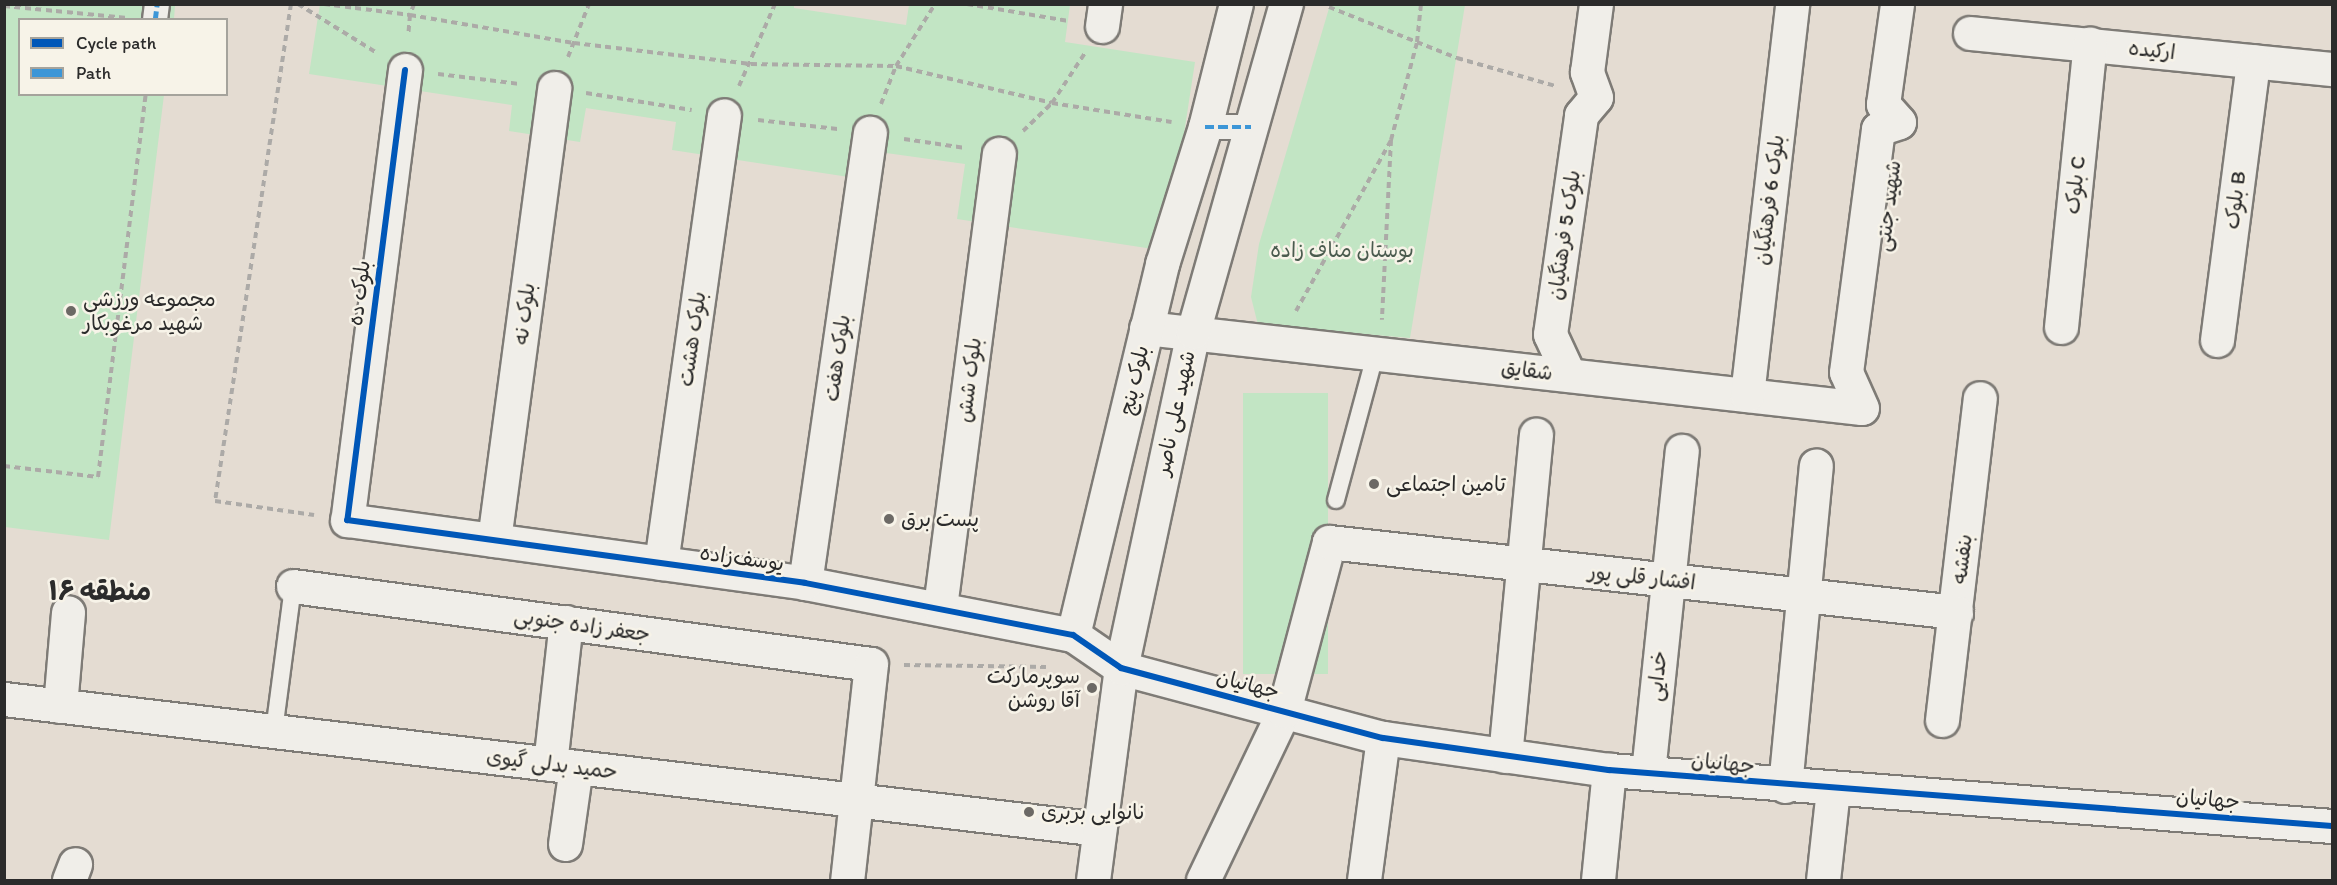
<!DOCTYPE html>
<meta charset="utf-8">
<style>
body{margin:0}
#map{position:relative;width:2337px;height:885px;overflow:hidden;background:#e4dcd2;font-family:Itim,"Playpen Sans Arabic",sans-serif}
div>[style]{position:absolute}
.green>*{inset:0;background:#c2e5c4;transform-origin:0 0}
.path>*{height:4px;margin-top:-2px;transform-origin:0;background:repeating-linear-gradient(90deg,#acaaa7 0 6px,transparent 0 10.5px)}
.roads{filter:drop-shadow(2px 0 #7e7b76) drop-shadow(-2px 0 #7e7b76) drop-shadow(0 2px #7e7b76) drop-shadow(0 -2px #7e7b76)}
.service>*{height:16px;margin:-8px;padding:0 8px;transform-origin:8px;border-radius:8px;background:#f0eee9}
.pedestrian>*{height:24px;margin:-12px;padding:0 12px;transform-origin:12px;border-radius:12px;background:#f0eee9}
.minor>*{height:33px;margin:-16.5px;padding:0 16.5px;transform-origin:16.5px;border-radius:16.5px;background:#f0eee9}
.tertiary>*{height:33px;margin:-16.5px;padding:0 16.5px;transform-origin:16.5px;border-radius:16.5px;background:#f0eee9}
.quiet>*{height:4.5px;margin-top:-2.25px;transform-origin:0;background:repeating-linear-gradient(90deg,#3c96d7 0 9px,transparent 0 13.5px)}
.cycleway>*{height:6px;margin:-3px;padding:0 3px;transform-origin:3px;border-radius:3px;background:#0057b8}
.dots>*{width:16px;height:16px;translate:-50% -50%;box-sizing:border-box;border:3px solid #f7f3e8;border-radius:50%}
span{translate:-50% -50%;white-space:nowrap;text-align:center;line-height:1.15;-webkit-text-stroke:5px #f7f3e8;paint-order:stroke}
.street-label{font-size:21px;color:#2b2b2b}
.park-label{font-size:21px;color:#4a5b4e}
.poi-label{font-size:21px;color:#2b2b2b}
.left{translate:0 -50%;text-align:left}
.right{translate:-100% -50%;text-align:right}
.district-label{font-size:27px;color:#2b2b2b;font-weight:700}
.frame{position:absolute;inset:0;border:6px solid #2b2b2b;pointer-events:none}
.legend{position:absolute;left:18px;top:18px;width:210px;height:78px;box-sizing:border-box;background:#f7f3e8;border:2px solid #a5a39c;margin:0;padding:8px 10px;list-style:none;font-size:18px;color:#2b2b2b}
.legend li{display:flex;align-items:center;gap:12px;height:30px}
.legend b{width:30px;border:2px solid #a5a39c}
</style>
<div id="map">
<div class="green">
<i style="clip-path:polygon(320px 4px,794px 4px,794px 8px,906px 25px,909px 5px,1070px 5px,1065px 42px,1195px 62px,1166px 251px,957px 219px,965px 164px,879px 152px,875px 181px,672px 150px,676px 122px,586px 108px,580px 142px,509px 131px,512px 105px,309px 74px)"></i>
<i style="clip-path:polygon(5px 5px,175px 5px,174px 19px,20px 20px,20px 94px,164px 95px,109px 540px,5px 527px)"></i>
<i style="clip-path:polygon(1330px 5px,1465px 5px,1410px 338px,1258px 325px,1251px 297px,1259px 244px)"></i>
<i style="left:1243px;top:393px;width:85px;height:281px"></i>
</div>
<div class="path">
<i style="left:291px;top:4px;width:503px;rotate:98.69deg"></i>
<i style="left:215px;top:501px;width:100px;rotate:8deg"></i>
<i style="left:298px;top:4px;width:93px;rotate:31.8deg"></i>
<i style="left:324px;top:4px;width:87px;rotate:7.3deg"></i>
<i style="left:410px;top:15px;width:21px;rotate:95deg"></i>
<i style="left:414px;top:4px;width:12px;rotate:110deg"></i>
<i style="left:410px;top:15px;width:166px;rotate:9.7deg"></i>
<i style="left:574px;top:43px;width:178px;rotate:6.8deg"></i>
<i style="left:751px;top:64px;width:145px;rotate:0.8deg"></i>
<i style="left:896px;top:66px;width:160px;rotate:13.3deg"></i>
<i style="left:1052px;top:103px;width:121px;rotate:9deg"></i>
<i style="left:967px;top:4px;width:103px;rotate:9.5deg"></i>
<i style="left:4px;top:6px;width:124px;rotate:5.6deg"></i>
<i style="left:1329px;top:7px;width:138px;rotate:21.7deg"></i>
<i style="left:1457px;top:58px;width:102px;rotate:15.9deg"></i>
<i style="left:568px;top:57px;width:57px;rotate:-68.4deg"></i>
<i style="left:438px;top:74px;width:83px;rotate:7deg"></i>
<i style="left:739px;top:86px;width:90px;rotate:-66.3deg"></i>
<i style="left:586px;top:93px;width:107px;rotate:9.1deg"></i>
<i style="left:881px;top:104px;width:41px;rotate:-68.5deg"></i>
<i style="left:896px;top:66px;width:73px;rotate:-57.8deg"></i>
<i style="left:758px;top:120px;width:80px;rotate:6.5deg"></i>
<i style="left:1023px;top:131px;width:40px;rotate:-44deg"></i>
<i style="left:1052px;top:103px;width:60px;rotate:-56.6deg"></i>
<i style="left:904px;top:139px;width:62px;rotate:8.4deg"></i>
<i style="left:1391px;top:140px;width:101px;rotate:-75.1deg"></i>
<i style="left:1417px;top:42px;width:38px;rotate:-84deg"></i>
<i style="left:1296px;top:311px;width:196px;rotate:-60.9deg"></i>
<i style="left:1391px;top:140px;width:180px;rotate:92.9deg"></i>
<i style="left:4px;top:466px;width:95px;rotate:6.7deg"></i>
<i style="left:98px;top:477px;width:386px;rotate:-82.9deg"></i>
<i style="left:904px;top:665px;width:142px;rotate:0.8deg"></i>
</div>
<div class="roads">
<div class="service">
<i style="left:1336px;top:500px;width:153px;rotate:-74.9deg"></i>
<i style="left:274px;top:731px;width:146px;rotate:-82.5deg"></i>
</div>
<div class="pedestrian">
<i style="left:155px;top:20px;width:16px;rotate:-83deg"></i>
<i style="left:1205px;top:127px;width:46px"></i>
</div>
<div class="minor">
<i style="left:1102px;top:26px;width:22px;rotate:-82deg"></i>
<i style="left:1970px;top:33px;width:364px;rotate:5.7deg"></i>
<i style="left:405px;top:70px;width:454px;rotate:97.3deg"></i>
<i style="left:347px;top:520px;width:462px;rotate:7.8deg"></i>
<i style="left:805px;top:583px;width:273px;rotate:11deg"></i>
<i style="left:1073px;top:635px;width:58px;rotate:34.5deg"></i>
<i style="left:1121px;top:668px;width:271px;rotate:15deg"></i>
<i style="left:1383px;top:738px;width:228px;rotate:8.1deg"></i>
<i style="left:1609px;top:770px;width:725px;rotate:4.43deg"></i>
<i style="left:2061px;top:327px;width:285px;rotate:-84.2deg"></i>
<i style="left:1146px;top:328px;width:720px;rotate:6.38deg"></i>
<i style="left:2217px;top:340px;width:281px;rotate:-82.6deg"></i>
<i style="left:1569px;top:375px;width:45px;rotate:-114.9deg"></i>
<i style="left:1550px;top:334px;width:221px;rotate:-81.9deg"></i>
<i style="left:1581px;top:115px;width:23px;rotate:-50deg"></i>
<i style="left:1596px;top:97px;width:27px;rotate:-110deg"></i>
<i style="left:1587px;top:72px;width:69px;rotate:-82.5deg"></i>
<i style="left:1747px;top:395px;width:394px;rotate:-83.4deg"></i>
<i style="left:1862px;top:408px;width:39px;rotate:-114deg"></i>
<i style="left:1846px;top:372px;width:245px;rotate:-82.5deg"></i>
<i style="left:1878px;top:129px;width:22px;rotate:-18deg"></i>
<i style="left:1899px;top:122px;width:24px;rotate:-132deg"></i>
<i style="left:1883px;top:104px;width:101px;rotate:-82deg"></i>
<i style="left:494px;top:540px;width:456px;rotate:-82.4deg"></i>
<i style="left:661px;top:563px;width:452px;rotate:-82deg"></i>
<i style="left:805px;top:583px;width:455px;rotate:-81.8deg"></i>
<i style="left:293px;top:586px;width:583px;rotate:7.69deg"></i>
<i style="left:871px;top:664px;width:217px;rotate:96.3deg"></i>
<i style="left:940px;top:607px;width:457px;rotate:-82.6deg"></i>
<i style="left:1073px;top:635px;width:382px;rotate:-76.5deg"></i>
<i style="left:1162px;top:264px;width:144px;rotate:-72.6deg"></i>
<i style="left:1205px;top:127px;width:127px;rotate:-75.9deg"></i>
<i style="left:60px;top:706px;width:94px;rotate:-85.1deg"></i>
<i style="left:1942px;top:720px;width:324px;rotate:-83.3deg"></i>
<i style="left:1505px;top:756px;width:323px;rotate:-84.5deg"></i>
<i style="left:550px;top:764px;width:143px;rotate:-83.6deg"></i>
<i style="left:1648px;top:772px;width:323px;rotate:-84deg"></i>
<i style="left:1785px;top:786px;width:322px;rotate:-84.5deg"></i>
<i style="left:565px;top:844px;width:78px;rotate:-81.9deg"></i>
<i style="left:69px;top:880px;width:17px;rotate:-69deg"></i>
<i style="left:1203px;top:880px;width:187px;rotate:-64.4deg"></i>
<i style="left:1284px;top:711px;width:175px;rotate:-75.1deg"></i>
<i style="left:1329px;top:542px;width:631px;rotate:6.37deg"></i>
<i style="left:1364px;top:880px;width:143px;rotate:-82.4deg"></i>
<i style="left:1598px;top:880px;width:111px;rotate:-84.3deg"></i>
<i style="left:1823px;top:880px;width:91px;rotate:-83.7deg"></i>
</div>
<div class="tertiary">
<i style="left:4px;top:699px;width:1103px;rotate:6.77deg"></i>
<i style="left:1093px;top:880px;width:214px;rotate:-82.5deg"></i>
<i style="left:1121px;top:668px;width:344px;rotate:-77.9deg"></i>
<i style="left:1193px;top:332px;width:341px;rotate:-74.2deg"></i>
</div>
</div>
<div class="quiet">
<i style="left:155px;top:20px;width:16px;rotate:-83deg"></i>
<i style="left:1205px;top:127px;width:46px"></i>
</div>
<div class="cycleway">
<i style="left:405px;top:70px;width:454px;rotate:97.3deg"></i>
<i style="left:347px;top:520px;width:462px;rotate:7.8deg"></i>
<i style="left:805px;top:583px;width:273px;rotate:11deg"></i>
<i style="left:1073px;top:635px;width:58px;rotate:34.5deg"></i>
<i style="left:1121px;top:668px;width:271px;rotate:15deg"></i>
<i style="left:1383px;top:738px;width:228px;rotate:8.1deg"></i>
<i style="left:1609px;top:770px;width:725px;rotate:4.43deg"></i>
</div>
<div class="dots">
<i style="left:71px;top:311px;background:#6c6965"></i>
<i style="left:1374px;top:484px;background:#6c6965"></i>
<i style="left:889px;top:519px;background:#6c6965"></i>
<i style="left:1092px;top:688px;background:#6c6965"></i>
<i style="left:1029px;top:812px;background:#6c6965"></i>
</div>
<div class="street-label">
<span style="left:2152px;top:50px;rotate:6deg">ارکیده</span>
<span style="left:2075px;top:185px;rotate:-84deg">بلوک C</span>
<span style="left:1769px;top:200px;rotate:-83deg">بلوک 6 فرهنگیان</span>
<span style="left:2235px;top:200px;rotate:-83deg">بلوک B</span>
<span style="left:1888px;top:206px;rotate:-83deg">شهید جنتی</span>
<span style="left:1564px;top:235px;rotate:-82deg">بلوک 5 فرهنگیان</span>
<span style="left:359px;top:293px;rotate:-83deg">بلوک ده</span>
<span style="left:524px;top:314px;rotate:-83deg">بلوک نه</span>
<span style="left:692px;top:339px;rotate:-82deg">بلوک هشت</span>
<span style="left:837px;top:358px;rotate:-82deg">بلوک هفت</span>
<span style="left:1527px;top:370px;rotate:7deg">شقایق</span>
<span style="left:969px;top:380px;rotate:-83deg">بلوک شش</span>
<span style="left:1134px;top:380px;rotate:-77deg">بلوک پنج</span>
<span style="left:1175px;top:413px;rotate:-78deg">شهید علی ناصر</span>
<span style="left:742px;top:558px;rotate:8deg">یوسف‌زاده</span>
<span style="left:1962px;top:559px;rotate:-83deg">بنفشه</span>
<span style="left:1642px;top:577px;rotate:6deg">افشار قلی پور</span>
<span style="left:582px;top:625px;rotate:8deg">جعفر زاده جنوبی</span>
<span style="left:1657px;top:676px;rotate:-84deg">خدایی</span>
<span style="left:1248px;top:684px;rotate:15deg">جهانیان</span>
<span style="left:1723px;top:763px;rotate:6deg">جهانیان</span>
<span style="left:552px;top:764px;rotate:7deg">حمید بدلی گیوی</span>
<span style="left:2208px;top:799px;rotate:5deg">جهانیان</span>
</div>
<div class="park-label">
<span style="left:1342px;top:250px">بوستان مناف زاده</span>
</div>
<div class="poi-label">
<span class="left" style="left:83px;top:311px">مجموعه ورزشی<br>شهید مرغوبکار</span>
<span class="left" style="left:1386px;top:484px">تامین اجتماعی</span>
<span class="left" style="left:901px;top:519px">پست برق</span>
<span class="right" style="left:1080px;top:688px">سوپرمارکت<br>آقا روشن</span>
<span class="left" style="left:1041px;top:812px">نانوایی بربری</span>
</div>
<div class="district-label">
<span style="left:100px;top:591px">منطقه ۱۶</span>
</div>
<div class="frame"></div>
<ul class="legend">
<li><b style="height:8px;background:#0057b8"></b>Cycle path</li>
<li><b style="height:8px;background:#3c96d7"></b>Path</li>
</ul>
</div>
